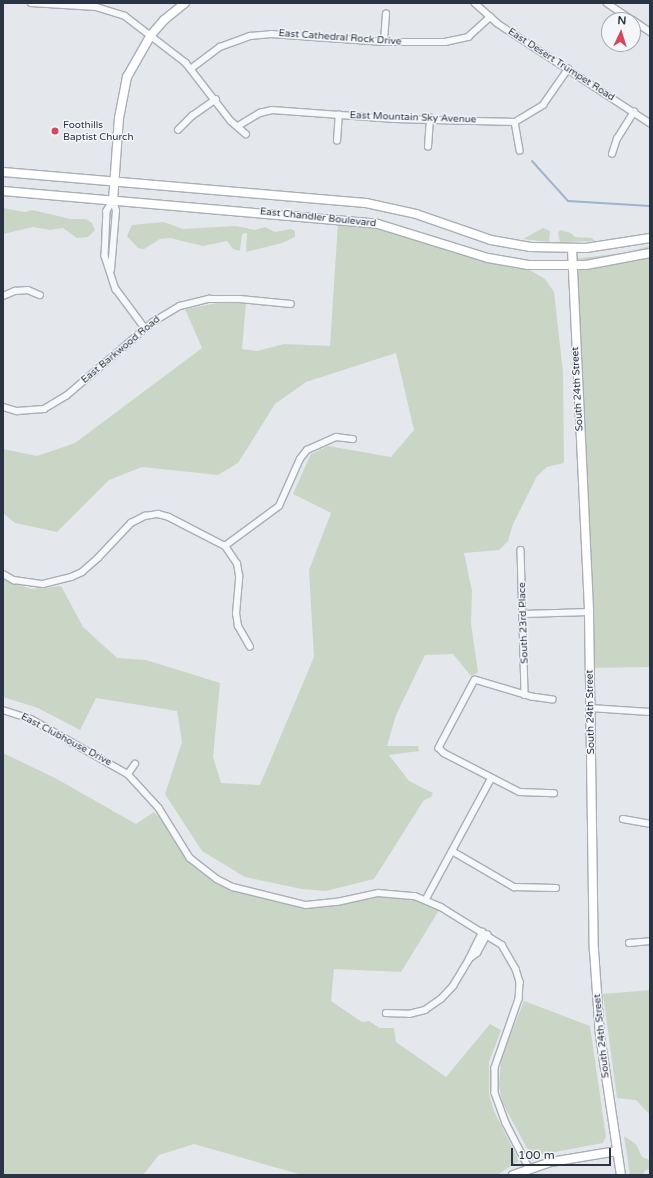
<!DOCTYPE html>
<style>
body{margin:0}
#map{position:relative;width:653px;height:1178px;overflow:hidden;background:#e4e7ec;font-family:"Varela Round",sans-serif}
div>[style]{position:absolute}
.green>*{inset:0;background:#c9d6c5}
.stream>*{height:2px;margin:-1px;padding:0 1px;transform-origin:1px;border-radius:1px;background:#9fb4cc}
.roads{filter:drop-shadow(1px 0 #a9aeb7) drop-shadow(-1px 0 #a9aeb7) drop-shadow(0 1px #a9aeb7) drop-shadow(0 -1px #a9aeb7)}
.street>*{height:5.5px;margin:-2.75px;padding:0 2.75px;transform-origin:2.75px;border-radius:2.75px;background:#f7f8fa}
.secondary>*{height:8px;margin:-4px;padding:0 4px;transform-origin:4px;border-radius:4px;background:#fff}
.dots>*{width:11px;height:11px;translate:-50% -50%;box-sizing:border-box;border:2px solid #f4f6f9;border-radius:50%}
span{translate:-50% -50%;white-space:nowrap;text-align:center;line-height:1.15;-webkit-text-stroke:3px #f4f6f9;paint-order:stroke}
.street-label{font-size:10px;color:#2b3445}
.poi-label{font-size:10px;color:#2b3445}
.left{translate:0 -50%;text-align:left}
.frame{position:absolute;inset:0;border:4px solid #2b3445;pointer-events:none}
.north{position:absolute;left:601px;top:12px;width:40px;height:40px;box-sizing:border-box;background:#f4f6f9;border:1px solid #a4a8b1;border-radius:50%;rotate:4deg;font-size:11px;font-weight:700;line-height:16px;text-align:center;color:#2b3445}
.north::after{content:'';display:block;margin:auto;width:14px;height:18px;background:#d1495b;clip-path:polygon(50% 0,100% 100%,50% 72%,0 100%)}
.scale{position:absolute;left:511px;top:1148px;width:100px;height:18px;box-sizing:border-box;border:2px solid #2b3445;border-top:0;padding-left:5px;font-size:12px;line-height:14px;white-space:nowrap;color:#2b3445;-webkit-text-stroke:3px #f4f6f9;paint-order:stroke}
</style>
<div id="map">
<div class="green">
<i style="clip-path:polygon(3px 208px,25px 212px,32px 210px,71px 219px,86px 219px,92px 223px,95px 230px,88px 237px,77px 238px,63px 228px,50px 230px,33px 227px,3px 234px)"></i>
<i style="clip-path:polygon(164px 222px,183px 229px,236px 226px,255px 230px,265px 227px,275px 232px,291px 229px,295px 231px,295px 237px,282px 243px,246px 252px,247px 233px,242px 234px,240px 251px,233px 249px,227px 241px,203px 246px,170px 238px,160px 239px,144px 249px,138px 248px,127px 236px,132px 225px)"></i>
<i style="clip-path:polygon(338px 223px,400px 233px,483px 261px,528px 269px,545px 279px,554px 292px,563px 372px,564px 463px,547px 467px,537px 476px,513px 524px,508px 541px,499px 550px,464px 553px,472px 591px,471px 624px,478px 672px,471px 676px,453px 654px,425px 655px,396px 715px,387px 746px,418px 746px,419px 751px,389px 755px,409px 781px,433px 793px,431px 797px,424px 800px,374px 879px,326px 891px,302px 889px,245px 877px,202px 851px,165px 794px,182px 742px,177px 711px,96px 698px,80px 730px,38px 708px,3px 697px,3px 579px,31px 589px,61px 586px,83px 627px,117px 658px,146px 660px,220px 683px,213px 757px,221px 783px,260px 785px,314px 657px,309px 570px,331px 513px,293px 494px,311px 454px,328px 446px,391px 457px,414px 430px,396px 353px,306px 382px,275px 404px,238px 463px,218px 475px,142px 467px,109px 480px,57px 532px,15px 523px,3px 513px,3px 449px,37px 456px,75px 443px,202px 348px,185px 309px,223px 302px,246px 303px,242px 349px,257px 351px,284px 344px,330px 346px)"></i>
<i style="clip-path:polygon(543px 228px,550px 231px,549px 242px,523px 239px)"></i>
<i style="clip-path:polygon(560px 230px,571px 233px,575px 237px,592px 238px,595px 241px,560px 242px,558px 233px)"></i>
<i style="clip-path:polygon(650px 246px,650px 667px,590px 668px,572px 259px,624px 253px)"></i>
<i style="clip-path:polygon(3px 753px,55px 778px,136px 824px,154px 812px,174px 833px,190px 858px,233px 887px,306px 905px,400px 893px,441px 907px,401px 972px,334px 969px,331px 1001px,362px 1022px,369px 1021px,379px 1028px,394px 1028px,396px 1042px,446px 1077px,490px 1024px,501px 1030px,489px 1062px,489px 1095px,494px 1111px,519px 1161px,497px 1175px,302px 1175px,194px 1144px,159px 1155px,143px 1175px,3px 1175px)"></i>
<i style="clip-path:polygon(650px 990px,650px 1115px,636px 1100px,617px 1098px,603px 994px)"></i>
<i style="clip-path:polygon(524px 1001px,590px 1026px,606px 1137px,603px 1143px,534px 1156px,528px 1150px,502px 1102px,499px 1085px,501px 1058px)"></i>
<i style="clip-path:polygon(624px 1136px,636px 1144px,642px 1157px,650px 1160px,650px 1169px,644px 1171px,644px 1175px,630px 1175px)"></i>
</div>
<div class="stream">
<i style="left:532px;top:161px;width:54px;rotate:48deg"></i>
<i style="left:568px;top:201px;width:82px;rotate:3.5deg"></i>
</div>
<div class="roads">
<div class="street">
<i style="left:31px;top:3px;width:65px;rotate:3.5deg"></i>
<i style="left:96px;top:7px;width:30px;rotate:17deg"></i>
<i style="left:125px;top:16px;width:77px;rotate:37.6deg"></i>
<i style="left:186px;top:63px;width:73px;rotate:52.2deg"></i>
<i style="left:231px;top:121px;width:20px;rotate:41deg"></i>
<i style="left:475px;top:3px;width:30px;rotate:42deg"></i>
<i style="left:497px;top:23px;width:183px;rotate:33.2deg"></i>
<i style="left:607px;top:3px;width:30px;rotate:34deg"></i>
<i style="left:633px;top:20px;width:21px;rotate:35deg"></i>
<i style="left:384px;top:42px;width:28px;rotate:-86deg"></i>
<i style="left:192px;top:68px;width:35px;rotate:-37deg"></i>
<i style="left:220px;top:47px;width:32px;rotate:-20deg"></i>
<i style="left:250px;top:36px;width:21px;rotate:-5deg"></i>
<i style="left:271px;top:34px;width:113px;rotate:4deg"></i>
<i style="left:384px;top:42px;width:61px"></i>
<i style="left:445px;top:42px;width:24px;rotate:-12deg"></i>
<i style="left:468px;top:37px;width:30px;rotate:-42deg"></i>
<i style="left:515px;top:122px;width:29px;rotate:80deg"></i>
<i style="left:238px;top:126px;width:26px;rotate:-31deg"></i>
<i style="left:260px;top:113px;width:12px;rotate:-14deg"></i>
<i style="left:272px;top:110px;width:123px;rotate:4.2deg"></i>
<i style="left:395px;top:119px;width:120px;rotate:1.4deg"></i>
<i style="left:515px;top:122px;width:33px;rotate:-31deg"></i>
<i style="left:543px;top:105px;width:44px;rotate:-55.2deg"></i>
<i style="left:178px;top:130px;width:20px;rotate:-45deg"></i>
<i style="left:192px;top:116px;width:29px;rotate:-35deg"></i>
<i style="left:337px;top:141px;width:26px;rotate:-86deg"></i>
<i style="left:428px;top:147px;width:29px;rotate:-86deg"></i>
<i style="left:612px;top:154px;width:16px;rotate:-72deg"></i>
<i style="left:617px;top:139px;width:32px;rotate:-58deg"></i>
<i style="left:113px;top:201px;width:12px;rotate:121deg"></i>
<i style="left:107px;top:211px;width:45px;rotate:92.5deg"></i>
<i style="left:105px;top:256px;width:35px;rotate:72deg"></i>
<i style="left:116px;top:289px;width:49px;rotate:53.4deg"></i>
<i style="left:111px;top:270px;width:59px;rotate:-85.2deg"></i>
<i style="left:116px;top:211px;width:10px;rotate:-107deg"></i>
<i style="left:3px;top:296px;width:13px;rotate:-23deg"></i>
<i style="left:15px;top:291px;width:13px;rotate:-4deg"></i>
<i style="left:28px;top:290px;width:13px;rotate:23deg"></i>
<i style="left:3px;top:407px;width:15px;rotate:16deg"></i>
<i style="left:17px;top:411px;width:27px;rotate:-4deg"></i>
<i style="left:44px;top:409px;width:26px;rotate:-31deg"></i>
<i style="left:66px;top:396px;width:114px;rotate:-40.4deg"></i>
<i style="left:153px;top:322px;width:31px;rotate:-31deg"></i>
<i style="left:180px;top:306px;width:30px;rotate:-14deg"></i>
<i style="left:209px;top:299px;width:31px"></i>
<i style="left:240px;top:299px;width:51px;rotate:5.6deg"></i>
<i style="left:521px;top:550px;width:145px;rotate:88.4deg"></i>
<i style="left:3px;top:574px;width:13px;rotate:29deg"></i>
<i style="left:14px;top:580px;width:29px;rotate:8deg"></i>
<i style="left:43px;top:584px;width:29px;rotate:-14deg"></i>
<i style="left:71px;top:577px;width:12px;rotate:-24deg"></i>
<i style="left:82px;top:572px;width:21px;rotate:-41deg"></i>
<i style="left:98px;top:558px;width:48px;rotate:-46.7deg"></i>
<i style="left:131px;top:523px;width:16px;rotate:-27deg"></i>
<i style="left:145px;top:516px;width:13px;rotate:-9deg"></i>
<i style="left:158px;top:514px;width:11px;rotate:15deg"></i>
<i style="left:169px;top:517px;width:63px;rotate:27.4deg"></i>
<i style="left:524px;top:614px;width:65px;rotate:-1.8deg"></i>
<i style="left:250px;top:647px;width:24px;rotate:-120deg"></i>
<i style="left:238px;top:626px;width:12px;rotate:-99deg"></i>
<i style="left:236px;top:614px;width:38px;rotate:-85deg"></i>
<i style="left:239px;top:576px;width:12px;rotate:-99deg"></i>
<i style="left:237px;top:564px;width:22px;rotate:-124deg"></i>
<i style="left:225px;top:546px;width:67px;rotate:-36.5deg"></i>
<i style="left:279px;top:506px;width:51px;rotate:-65.9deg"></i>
<i style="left:300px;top:459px;width:11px;rotate:-52deg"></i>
<i style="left:307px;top:450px;width:32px;rotate:-24deg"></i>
<i style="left:336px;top:437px;width:17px;rotate:7deg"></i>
<i style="left:553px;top:700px;width:21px;rotate:-172deg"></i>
<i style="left:532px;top:697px;width:59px;rotate:-163.4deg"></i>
<i style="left:475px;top:680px;width:77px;rotate:117.9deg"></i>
<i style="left:439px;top:748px;width:7px;rotate:45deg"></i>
<i style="left:444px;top:753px;width:85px;rotate:27.2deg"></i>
<i style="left:520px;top:792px;width:34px;rotate:2deg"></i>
<i style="left:590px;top:708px;width:60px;rotate:3.8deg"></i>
<i style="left:3px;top:710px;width:29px;rotate:18deg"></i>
<i style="left:31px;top:719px;width:112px;rotate:29.6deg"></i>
<i style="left:128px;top:774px;width:46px;rotate:47.6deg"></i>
<i style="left:159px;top:808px;width:59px;rotate:58.2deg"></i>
<i style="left:190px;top:858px;width:34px;rotate:38deg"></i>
<i style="left:217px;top:879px;width:18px;rotate:27deg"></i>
<i style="left:233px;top:887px;width:75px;rotate:13.9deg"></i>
<i style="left:306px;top:905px;width:31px;rotate:-6deg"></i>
<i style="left:337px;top:902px;width:42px;rotate:-12.4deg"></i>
<i style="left:378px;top:893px;width:37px;rotate:5deg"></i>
<i style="left:415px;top:896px;width:28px;rotate:23deg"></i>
<i style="left:441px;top:907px;width:72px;rotate:31.9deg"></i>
<i style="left:502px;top:945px;width:28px;rotate:60deg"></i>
<i style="left:516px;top:969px;width:14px;rotate:73deg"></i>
<i style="left:520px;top:982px;width:17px;rotate:93deg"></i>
<i style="left:519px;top:999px;width:73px;rotate:109.2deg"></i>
<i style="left:495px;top:1068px;width:25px;rotate:90deg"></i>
<i style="left:495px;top:1093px;width:32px;rotate:70deg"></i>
<i style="left:506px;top:1123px;width:51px;rotate:62.9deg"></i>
<i style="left:128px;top:774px;width:12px;rotate:-55deg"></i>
<i style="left:623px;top:819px;width:27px;rotate:10deg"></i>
<i style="left:452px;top:851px;width:72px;rotate:30.1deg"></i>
<i style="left:514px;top:887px;width:42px;rotate:1.4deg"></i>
<i style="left:426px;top:899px;width:136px;rotate:-61.6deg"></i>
<i style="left:629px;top:943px;width:21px;rotate:-5deg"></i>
<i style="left:469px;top:959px;width:10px;rotate:-37deg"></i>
<i style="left:477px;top:953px;width:21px;rotate:-61deg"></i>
<i style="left:386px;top:1013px;width:23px;rotate:2deg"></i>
<i style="left:409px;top:1014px;width:16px;rotate:-14deg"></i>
<i style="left:425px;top:1010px;width:19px;rotate:-35deg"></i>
<i style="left:441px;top:999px;width:18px;rotate:-47deg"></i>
<i style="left:453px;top:986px;width:31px;rotate:-59deg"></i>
<i style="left:469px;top:959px;width:30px;rotate:-64deg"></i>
</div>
<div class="secondary">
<i style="left:3px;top:172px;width:364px;rotate:4.9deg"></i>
<i style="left:366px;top:203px;width:51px;rotate:12.4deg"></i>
<i style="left:416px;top:214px;width:79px;rotate:19.1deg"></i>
<i style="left:491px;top:240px;width:40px;rotate:10deg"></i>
<i style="left:530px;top:247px;width:56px;rotate:1deg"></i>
<i style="left:586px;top:248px;width:65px;rotate:-8.9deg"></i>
<i style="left:3px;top:191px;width:376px;rotate:5deg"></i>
<i style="left:378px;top:224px;width:115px;rotate:17.2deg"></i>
<i style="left:488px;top:258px;width:41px;rotate:9.9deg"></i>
<i style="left:528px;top:265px;width:58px"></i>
<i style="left:586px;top:265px;width:65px;rotate:-10.6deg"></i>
<i style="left:113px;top:201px;width:83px;rotate:-85.9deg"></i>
<i style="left:119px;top:118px;width:42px;rotate:-79deg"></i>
<i style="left:127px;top:77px;width:48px;rotate:-60.3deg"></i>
<i style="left:151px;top:35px;width:20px;rotate:-49deg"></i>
<i style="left:164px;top:20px;width:27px;rotate:-39deg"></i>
<i style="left:572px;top:249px;width:363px;rotate:87.3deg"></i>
<i style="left:589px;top:612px;width:338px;rotate:89.2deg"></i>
<i style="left:594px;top:950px;width:85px;rotate:86deg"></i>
<i style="left:600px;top:1035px;width:142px;rotate:81.5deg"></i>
<i style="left:513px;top:1175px;width:40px;rotate:-18.9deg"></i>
<i style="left:551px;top:1162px;width:67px;rotate:-9.5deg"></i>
</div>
</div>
<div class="dots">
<i style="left:55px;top:131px;background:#d1495b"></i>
</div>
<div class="street-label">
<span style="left:340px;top:38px;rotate:4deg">East Cathedral Rock Drive</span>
<span style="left:561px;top:65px;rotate:33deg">East Desert Trumpet Road</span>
<span style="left:413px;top:118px;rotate:2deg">East Mountain Sky Avenue</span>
<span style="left:318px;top:218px;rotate:6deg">East Chandler Boulevard</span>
<span style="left:121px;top:350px;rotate:-40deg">East Barkwood Road</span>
<span style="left:578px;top:389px;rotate:-93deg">South 24th Street</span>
<span style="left:524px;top:623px;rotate:-92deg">South 23rd Place</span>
<span style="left:591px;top:712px;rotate:-91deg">South 24th Street</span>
<span style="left:66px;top:740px;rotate:28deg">East Clubhouse Drive</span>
<span style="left:602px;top:1036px;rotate:-96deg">South 24th Street</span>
</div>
<div class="poi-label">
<span class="left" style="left:63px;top:131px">Foothills<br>Baptist Church</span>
</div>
<div class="frame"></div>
<div class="north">N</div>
<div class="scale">100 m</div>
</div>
